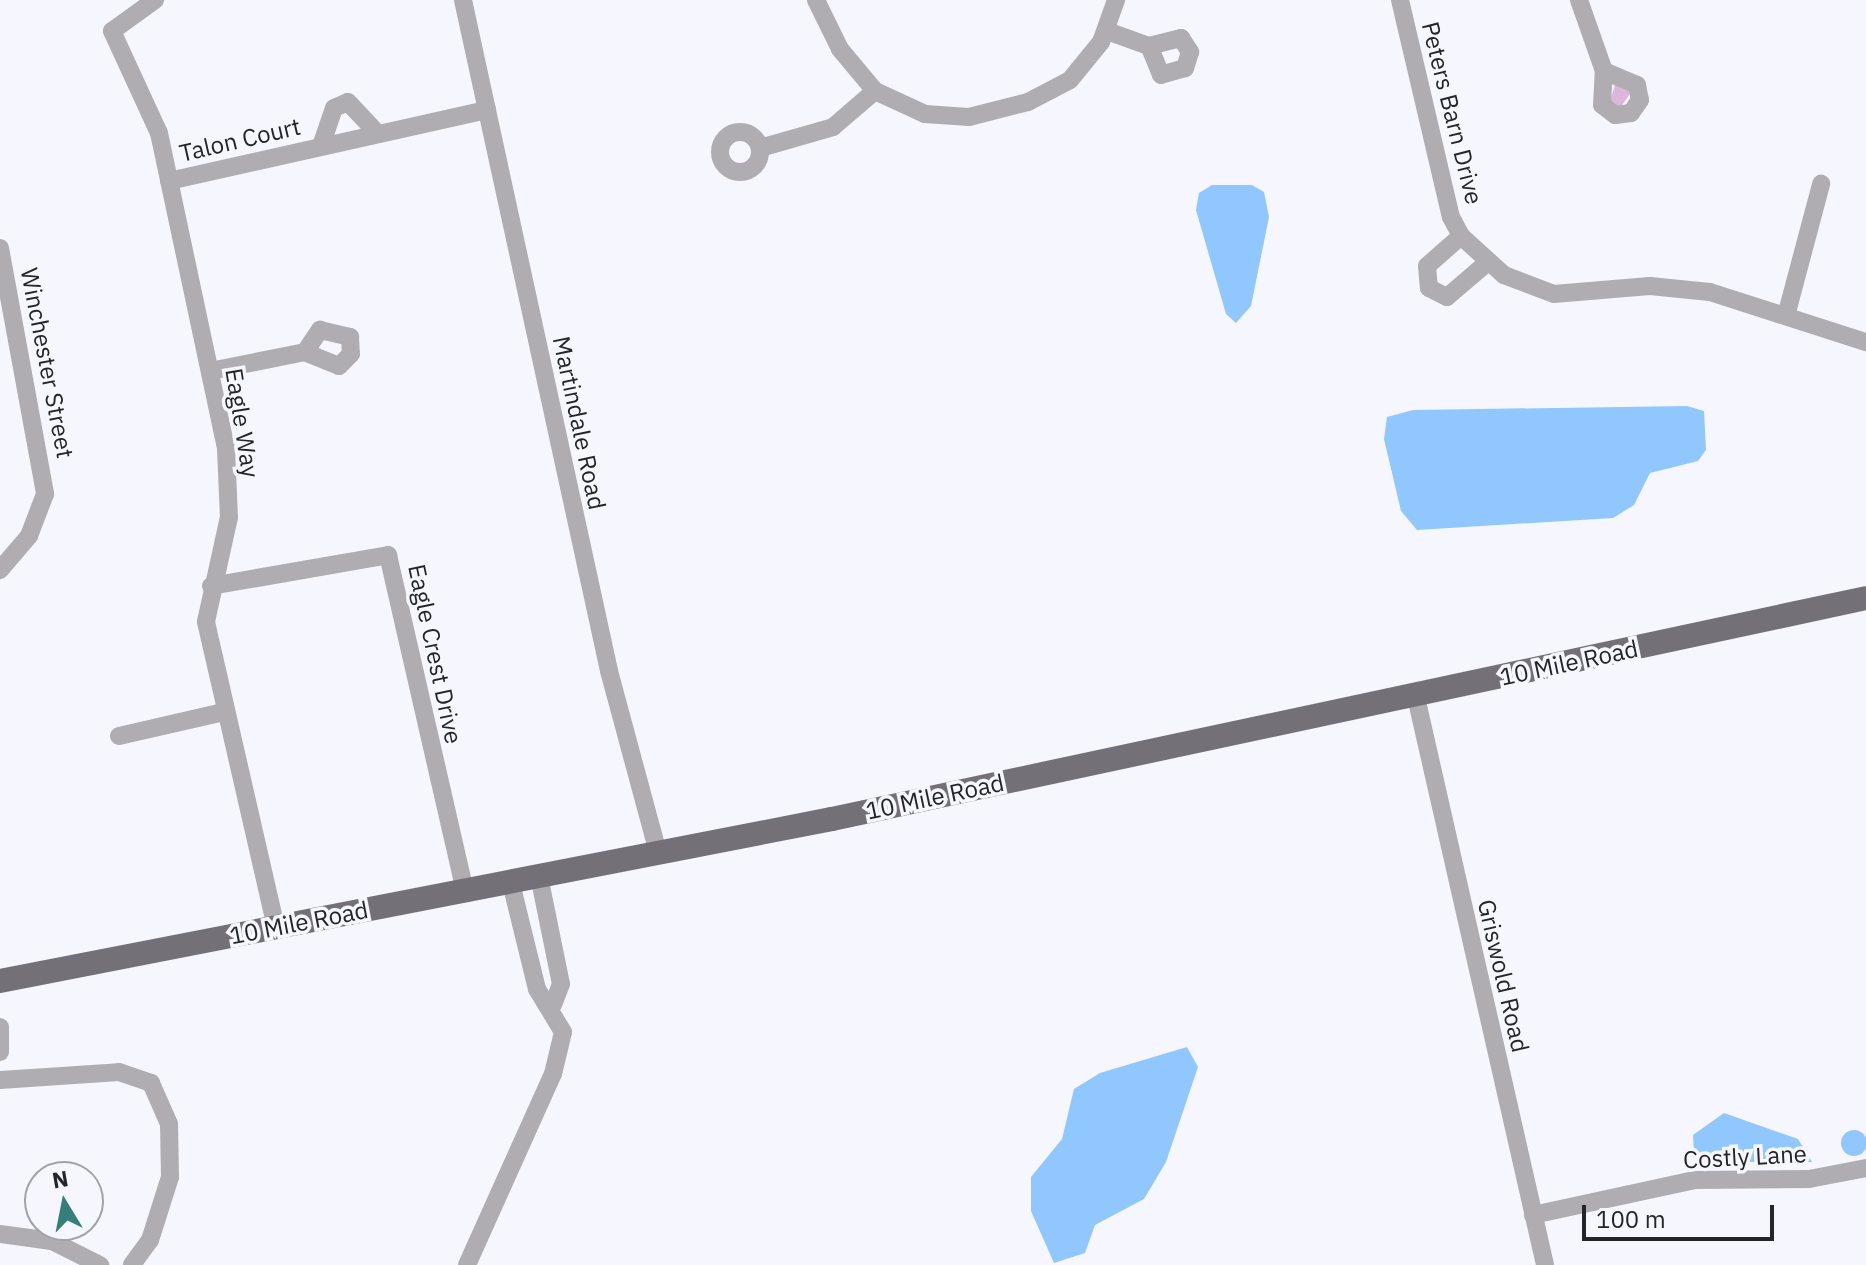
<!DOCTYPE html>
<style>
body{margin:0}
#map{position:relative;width:1866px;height:1265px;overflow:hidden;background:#f6f6ff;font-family:"IBM Plex Sans",sans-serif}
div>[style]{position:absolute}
.green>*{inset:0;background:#dcb7da}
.water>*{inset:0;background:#90c7fe}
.round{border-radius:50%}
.minor>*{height:18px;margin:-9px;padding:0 9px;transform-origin:9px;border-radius:9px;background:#afadb1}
.minor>.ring{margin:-9px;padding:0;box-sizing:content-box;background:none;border:18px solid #afadb1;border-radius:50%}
.major>*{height:24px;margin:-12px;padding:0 12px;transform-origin:12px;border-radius:12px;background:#747078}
span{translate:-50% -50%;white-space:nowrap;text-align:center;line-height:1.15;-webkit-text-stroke:7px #f6f6ff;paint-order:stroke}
.street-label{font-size:24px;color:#252529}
.north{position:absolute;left:24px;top:1161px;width:80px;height:80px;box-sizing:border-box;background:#f6f6ff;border:2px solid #a2a2a9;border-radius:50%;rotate:350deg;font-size:22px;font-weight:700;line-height:32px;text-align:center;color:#252529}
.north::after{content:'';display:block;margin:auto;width:28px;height:36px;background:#367e79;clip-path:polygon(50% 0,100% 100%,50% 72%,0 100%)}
.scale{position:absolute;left:1582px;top:1205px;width:192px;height:36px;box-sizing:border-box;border:4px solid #252529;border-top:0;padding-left:10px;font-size:24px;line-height:28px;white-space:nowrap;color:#252529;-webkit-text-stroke:6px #f6f6ff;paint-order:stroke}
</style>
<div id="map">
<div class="green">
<i style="clip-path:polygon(1615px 84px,1632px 91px,1620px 108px,1610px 102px)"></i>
</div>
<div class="water">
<i style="clip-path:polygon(1212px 185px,1252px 185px,1264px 192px,1269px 217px,1251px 306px,1236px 323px,1226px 314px,1196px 210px,1199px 193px)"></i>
<i style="clip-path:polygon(1687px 406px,1704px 411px,1706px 450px,1698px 461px,1650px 473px,1634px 505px,1613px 518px,1417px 530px,1401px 511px,1384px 439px,1387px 417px,1413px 410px)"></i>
<i style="clip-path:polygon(1187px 1047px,1198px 1067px,1166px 1162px,1144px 1199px,1095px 1225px,1085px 1253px,1054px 1263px,1031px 1211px,1031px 1177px,1062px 1139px,1074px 1089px,1100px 1073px)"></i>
<i style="clip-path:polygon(1724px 1113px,1798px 1139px,1812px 1162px,1707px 1162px,1694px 1154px,1693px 1135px)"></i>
<i class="round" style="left:1841px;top:1130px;width:26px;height:26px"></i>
</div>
<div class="minor">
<i style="left:155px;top:0;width:53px;rotate:144.2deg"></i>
<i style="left:112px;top:31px;width:112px;rotate:65.3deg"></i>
<i style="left:159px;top:133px;width:323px;rotate:78deg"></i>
<i style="left:226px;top:449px;width:68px;rotate:87.5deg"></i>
<i style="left:229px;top:517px;width:107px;rotate:102.4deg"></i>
<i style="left:206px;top:622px;width:313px;rotate:77.1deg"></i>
<i style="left:463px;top:0;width:687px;rotate:77.72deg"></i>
<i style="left:609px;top:671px;width:188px;rotate:74.9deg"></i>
<i style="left:816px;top:0;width:55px;rotate:63.9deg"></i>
<i style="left:840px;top:49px;width:55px;rotate:50.2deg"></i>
<i style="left:875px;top:91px;width:55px;rotate:24.7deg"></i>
<i style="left:925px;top:114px;width:44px;rotate:3.9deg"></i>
<i style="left:969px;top:117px;width:61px;rotate:-14.3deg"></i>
<i style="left:1028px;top:102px;width:47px;rotate:-27.6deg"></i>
<i style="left:1070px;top:80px;width:49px;rotate:-50.8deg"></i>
<i style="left:1101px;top:42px;width:45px;rotate:-70.3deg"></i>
<i style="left:1400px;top:0;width:223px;rotate:76.8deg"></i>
<i style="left:1451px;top:217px;width:21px;rotate:62deg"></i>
<i style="left:1461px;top:236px;width:58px;rotate:42.2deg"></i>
<i style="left:1504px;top:275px;width:53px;rotate:20.8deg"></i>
<i style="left:1554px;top:294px;width:96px;rotate:-4.8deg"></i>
<i style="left:1650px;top:286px;width:60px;rotate:5.7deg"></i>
<i style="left:1710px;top:292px;width:164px;rotate:17.8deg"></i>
<i style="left:1579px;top:0;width:75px;rotate:70.6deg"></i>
<i style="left:1107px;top:31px;width:45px;rotate:19.7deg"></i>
<i style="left:1149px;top:46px;width:33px;rotate:-14deg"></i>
<i style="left:1181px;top:38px;width:17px;rotate:57deg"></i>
<i style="left:1190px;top:52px;width:17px;rotate:107deg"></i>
<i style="left:1185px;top:68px;width:25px;rotate:164deg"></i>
<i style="left:1161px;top:75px;width:31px;rotate:-112deg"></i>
<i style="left:1604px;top:71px;width:36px;rotate:23deg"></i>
<i style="left:1637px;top:85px;width:15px;rotate:79deg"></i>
<i style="left:1640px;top:100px;width:16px;rotate:125deg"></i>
<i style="left:1631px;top:113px;width:16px;rotate:173deg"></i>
<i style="left:1615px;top:115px;width:16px;rotate:-142deg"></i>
<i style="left:1602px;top:105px;width:34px;rotate:-87deg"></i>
<i class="ring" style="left:720px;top:132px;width:22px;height:22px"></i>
<i style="left:321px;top:146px;width:40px;rotate:-71.1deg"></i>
<i style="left:334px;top:108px;width:15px;rotate:-23deg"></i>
<i style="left:348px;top:102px;width:42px;rotate:46.9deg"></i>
<i style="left:760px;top:148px;width:76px;rotate:-16deg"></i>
<i style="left:833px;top:127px;width:55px;rotate:-40.6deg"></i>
<i style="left:169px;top:181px;width:326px;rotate:-12.6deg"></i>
<i style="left:1461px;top:236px;width:45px;rotate:138.6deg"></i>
<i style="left:1427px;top:266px;width:22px;rotate:85deg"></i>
<i style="left:1429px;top:288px;width:20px;rotate:27deg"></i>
<i style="left:1447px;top:297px;width:54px;rotate:-40.5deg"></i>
<i style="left:0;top:248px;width:250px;rotate:79.6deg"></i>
<i style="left:45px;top:494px;width:45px;rotate:110.9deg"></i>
<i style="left:29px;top:536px;width:45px;rotate:130.5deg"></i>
<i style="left:1786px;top:316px;width:137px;rotate:-75.1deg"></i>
<i style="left:210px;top:371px;width:97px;rotate:-11.3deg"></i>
<i style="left:305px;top:352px;width:27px;rotate:-56deg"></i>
<i style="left:320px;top:330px;width:31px;rotate:13deg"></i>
<i style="left:350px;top:337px;width:17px;rotate:87deg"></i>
<i style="left:351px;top:354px;width:17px;rotate:135deg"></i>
<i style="left:339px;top:366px;width:37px;rotate:-158deg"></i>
<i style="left:211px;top:586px;width:180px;rotate:-9.9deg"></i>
<i style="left:388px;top:555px;width:346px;rotate:77.1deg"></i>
<i style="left:1416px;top:697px;width:582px;rotate:77.2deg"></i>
<i style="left:119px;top:736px;width:108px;rotate:-12.9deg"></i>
<i style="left:539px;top:876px;width:110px;rotate:78.5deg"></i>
<i style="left:561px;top:984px;width:22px;rotate:111deg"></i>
<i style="left:0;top:1027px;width:25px;rotate:90deg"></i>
<i style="left:0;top:1080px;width:119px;rotate:-3.8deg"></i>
<i style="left:119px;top:1072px;width:34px;rotate:19deg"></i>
<i style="left:151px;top:1083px;width:45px;rotate:66.3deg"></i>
<i style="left:169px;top:1124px;width:53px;rotate:88.9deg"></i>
<i style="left:170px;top:1177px;width:66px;rotate:107.6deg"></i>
<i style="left:150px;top:1240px;width:31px;rotate:126deg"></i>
<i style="left:1533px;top:1215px;width:166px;rotate:-12.2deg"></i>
<i style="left:1695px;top:1180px;width:114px;rotate:-0.5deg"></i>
<i style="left:1809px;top:1179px;width:58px;rotate:-10.9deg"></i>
<i style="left:0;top:1234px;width:52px;rotate:7.7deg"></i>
<i style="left:52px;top:1241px;width:54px;rotate:26.6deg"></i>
<i style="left:467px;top:1265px;width:209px;rotate:-65.8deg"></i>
<i style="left:553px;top:1074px;width:43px;rotate:-76.6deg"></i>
<i style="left:563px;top:1032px;width:50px;rotate:-121.2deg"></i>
<i style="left:537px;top:989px;width:109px;rotate:-103.8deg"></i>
</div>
<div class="major">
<i style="left:0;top:981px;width:848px;rotate:-11.02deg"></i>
<i style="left:832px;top:819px;width:1057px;rotate:-12.06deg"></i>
</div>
<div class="street-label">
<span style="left:1452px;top:113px;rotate:76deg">Peters Barn Drive</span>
<span style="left:240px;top:140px;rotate:-13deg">Talon Court</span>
<span style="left:47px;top:363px;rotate:79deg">Winchester Street</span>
<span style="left:242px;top:423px;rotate:81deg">Eagle Way</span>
<span style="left:579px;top:423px;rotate:78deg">Martindale Road</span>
<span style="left:435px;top:654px;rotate:78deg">Eagle Crest Drive</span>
<span style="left:1569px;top:663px;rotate:-12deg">10 Mile Road</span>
<span style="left:935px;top:797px;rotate:-12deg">10 Mile Road</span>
<span style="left:299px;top:923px;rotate:-11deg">10 Mile Road</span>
<span style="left:1503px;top:976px;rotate:77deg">Griswold Road</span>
<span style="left:1745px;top:1157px;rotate:-3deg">Costly Lane</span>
</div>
<div class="north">N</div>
<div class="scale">100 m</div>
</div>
